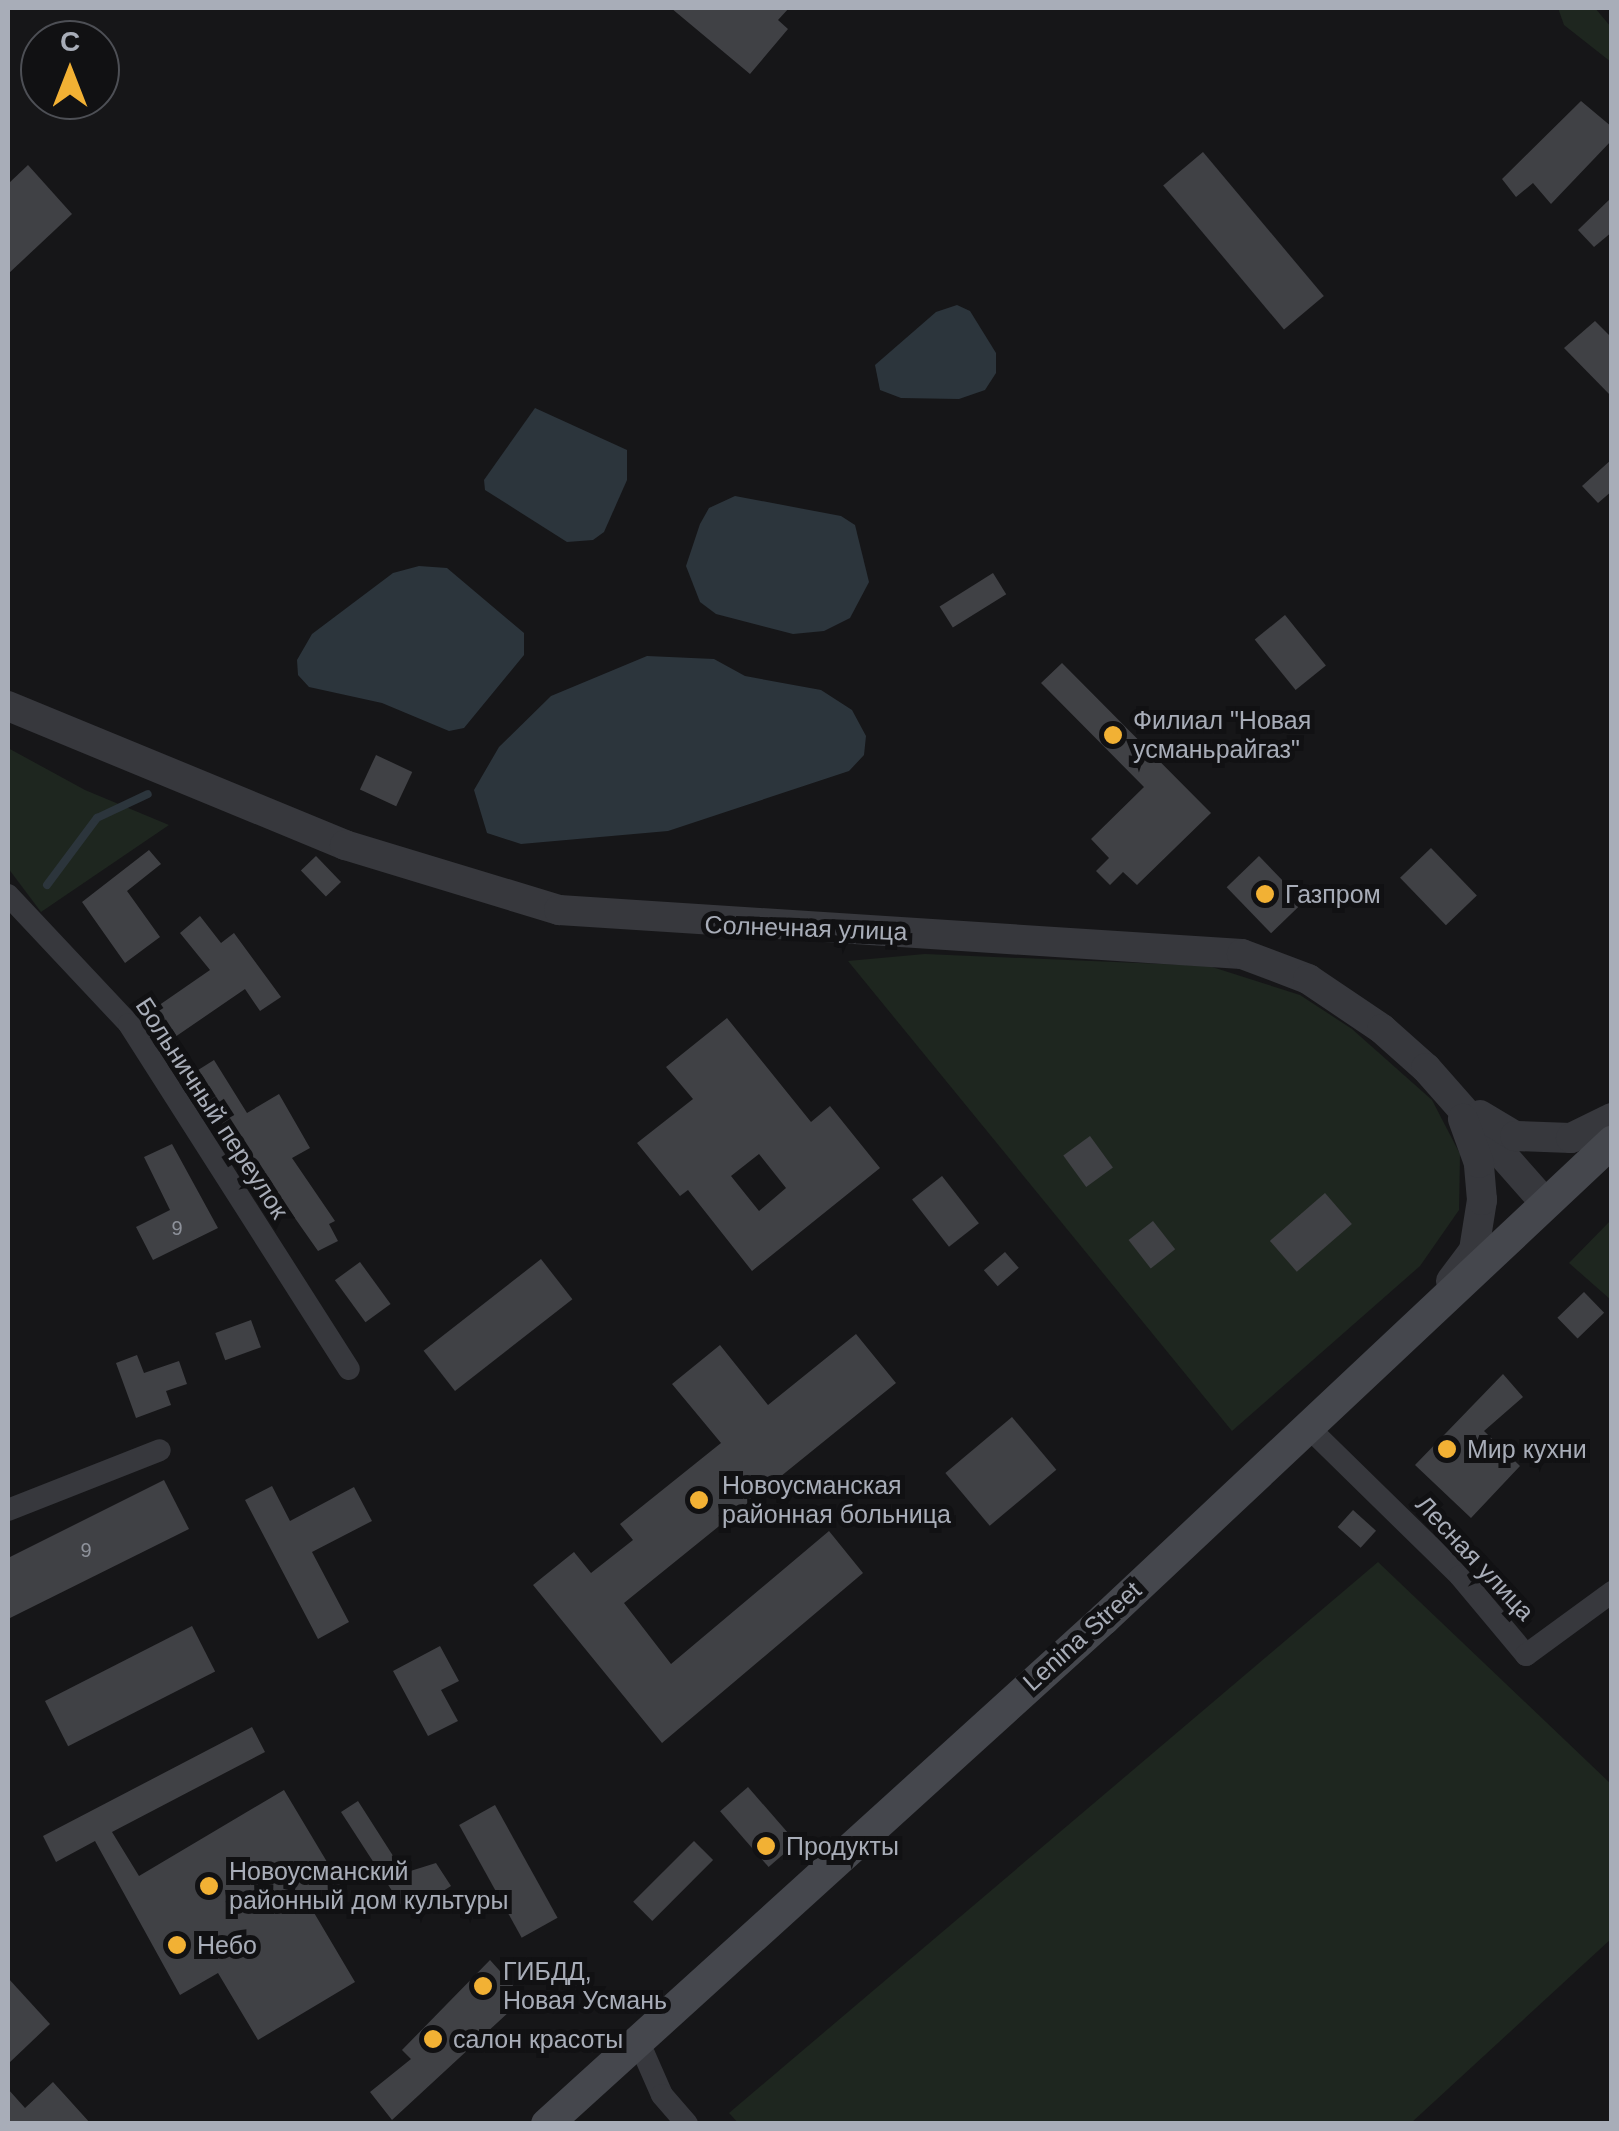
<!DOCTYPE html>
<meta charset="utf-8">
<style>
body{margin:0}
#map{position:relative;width:1619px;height:2131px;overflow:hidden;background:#161618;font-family:Arial,sans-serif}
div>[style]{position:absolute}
.green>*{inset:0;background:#1e261f}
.water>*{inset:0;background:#2c353c}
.stream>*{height:8px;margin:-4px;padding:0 4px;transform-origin:4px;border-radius:4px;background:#2c353c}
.building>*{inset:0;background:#404145;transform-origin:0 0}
.minor>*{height:22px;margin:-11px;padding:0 11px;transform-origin:11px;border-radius:11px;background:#37383d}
.tertiary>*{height:30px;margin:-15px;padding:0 15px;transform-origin:15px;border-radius:15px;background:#37383d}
.secondary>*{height:32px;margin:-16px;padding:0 16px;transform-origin:16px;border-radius:16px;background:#45474d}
.dots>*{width:28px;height:28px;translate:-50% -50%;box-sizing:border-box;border:5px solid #111113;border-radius:50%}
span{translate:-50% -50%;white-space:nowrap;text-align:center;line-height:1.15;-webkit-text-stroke:10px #111113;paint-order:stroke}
.number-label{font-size:20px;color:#8e929b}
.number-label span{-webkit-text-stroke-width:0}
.poi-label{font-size:25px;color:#a8adb8}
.left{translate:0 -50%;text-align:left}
.street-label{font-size:25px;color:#a8adb8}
.frame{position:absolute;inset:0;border:10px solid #a8adb8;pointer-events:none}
.north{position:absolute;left:20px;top:20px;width:100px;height:100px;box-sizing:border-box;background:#111113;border:2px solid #4d4f55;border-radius:50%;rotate:0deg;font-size:28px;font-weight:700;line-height:40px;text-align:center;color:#a8adb8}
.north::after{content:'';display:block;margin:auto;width:35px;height:45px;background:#f2b134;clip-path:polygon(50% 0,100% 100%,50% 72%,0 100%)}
</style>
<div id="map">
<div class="green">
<i style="clip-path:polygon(1558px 8px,1595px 8px,1611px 27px,1611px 62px,1564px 25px)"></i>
<i style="clip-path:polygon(8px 748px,85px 790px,169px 825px,41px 912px,8px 868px)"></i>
<i style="clip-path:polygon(925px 954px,1209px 966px,1300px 995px,1352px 1029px,1432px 1100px,1460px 1154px,1459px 1210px,1420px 1266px,1232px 1431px,848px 961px)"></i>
<i style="clip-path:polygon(1611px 1220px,1611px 1300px,1569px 1263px)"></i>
<i style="clip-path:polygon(1378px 1562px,1611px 1784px,1611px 1939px,1411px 2123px,739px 2124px,729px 2113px)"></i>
</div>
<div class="water">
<i style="clip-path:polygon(957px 305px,970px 311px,996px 353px,996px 373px,985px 390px,959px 399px,901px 398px,880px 390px,875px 365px,936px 312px)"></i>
<i style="clip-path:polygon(535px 408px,627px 450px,627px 480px,604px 532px,593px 540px,567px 542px,485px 490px,484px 480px)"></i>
<i style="clip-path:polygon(735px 496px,841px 516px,855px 525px,869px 582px,850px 618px,824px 631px,793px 634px,716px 614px,700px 602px,686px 566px,700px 524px,709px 508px)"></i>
<i style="clip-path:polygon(419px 566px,447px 568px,524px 633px,524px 655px,464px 728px,449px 731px,382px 703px,309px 687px,298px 675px,297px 660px,312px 634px,393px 573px)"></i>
<i style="clip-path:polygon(647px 656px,714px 659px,745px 676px,821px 690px,852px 710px,866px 736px,864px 755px,849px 771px,668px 831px,521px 844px,487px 833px,474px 790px,499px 747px,551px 696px)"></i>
</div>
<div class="stream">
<i style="left:47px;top:885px;width:84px;rotate:-53.3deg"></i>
<i style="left:97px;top:818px;width:56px;rotate:-25.2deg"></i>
</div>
<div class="building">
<i style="clip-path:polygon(671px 8px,789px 8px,778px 20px,788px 29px,750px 74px)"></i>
<i style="clip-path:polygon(1581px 101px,1612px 127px,1612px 140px,1551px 204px,1533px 183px,1516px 197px,1502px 179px)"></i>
<i style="left:1203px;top:152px;width:188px;height:52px;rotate:50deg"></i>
<i style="clip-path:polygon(28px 165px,72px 214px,8px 274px,8px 184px)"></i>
<i style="clip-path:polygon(1612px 197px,1612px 232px,1594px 247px,1578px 230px)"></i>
<i style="clip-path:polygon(1595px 321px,1612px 338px,1612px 397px,1564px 348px)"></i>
<i style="clip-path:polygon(1612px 459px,1612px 491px,1598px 503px,1582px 486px)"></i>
<i style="left:993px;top:573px;width:25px;height:63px;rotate:58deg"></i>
<i style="left:1285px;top:615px;width:65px;height:39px;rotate:51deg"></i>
<i style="clip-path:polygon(1062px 663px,1211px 813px,1137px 885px,1123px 872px,1110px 885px,1096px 871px,1109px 858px,1091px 839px,1144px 787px,1041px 683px)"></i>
<i style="left:376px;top:755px;width:40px;height:38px;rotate:25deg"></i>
<i style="left:1431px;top:848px;width:66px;height:43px;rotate:46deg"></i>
<i style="clip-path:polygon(149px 850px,161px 864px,127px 891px,160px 937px,125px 963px,82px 902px)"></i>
<i style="left:316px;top:856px;width:36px;height:21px;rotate:46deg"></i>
<i style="left:1259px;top:856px;width:64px;height:45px;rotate:46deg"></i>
<i style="clip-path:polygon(200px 916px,221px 943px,234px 933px,281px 997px,260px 1011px,245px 989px,175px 1037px,155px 1008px,210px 970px,180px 933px)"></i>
<i style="clip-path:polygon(evenodd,727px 1018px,811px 1122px,830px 1106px,880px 1168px,752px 1271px,688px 1190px,680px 1196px,637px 1143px,693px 1099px,666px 1067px,727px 1018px,759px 1154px,786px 1188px,759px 1211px,731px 1176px,759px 1154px)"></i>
<i style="clip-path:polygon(214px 1060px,247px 1113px,279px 1094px,310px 1148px,292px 1158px,335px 1221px,329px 1224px,338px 1241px,318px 1251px,264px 1174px,254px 1179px,220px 1119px,215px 1122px,187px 1077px)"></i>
<i style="left:1090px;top:1136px;width:39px;height:33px;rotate:54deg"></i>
<i style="clip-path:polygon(172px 1144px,218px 1228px,153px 1260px,136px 1227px,170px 1210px,144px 1157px)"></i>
<i style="left:942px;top:1176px;width:60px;height:38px;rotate:52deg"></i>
<i style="left:1325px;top:1193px;width:41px;height:73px;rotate:49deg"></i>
<i style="left:1153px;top:1221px;width:36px;height:31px;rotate:52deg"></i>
<i style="left:1005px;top:1252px;width:21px;height:28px;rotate:49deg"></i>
<i style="left:541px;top:1259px;width:51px;height:149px;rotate:52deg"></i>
<i style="left:360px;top:1262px;width:52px;height:31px;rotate:54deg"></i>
<i style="left:1584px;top:1292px;width:29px;height:37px;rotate:46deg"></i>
<i style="left:251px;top:1320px;width:29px;height:38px;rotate:70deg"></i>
<i style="clip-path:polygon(856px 1334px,896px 1383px,624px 1603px,671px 1664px,829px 1531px,863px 1573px,662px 1743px,533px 1585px,574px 1552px,591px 1573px,633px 1540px,620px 1524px,721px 1443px,672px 1384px,720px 1345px,768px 1405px)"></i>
<i style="clip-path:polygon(137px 1355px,144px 1373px,179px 1361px,187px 1384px,166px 1391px,171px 1405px,136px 1418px,116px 1363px)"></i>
<i style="clip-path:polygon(1503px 1374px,1523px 1397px,1484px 1431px,1520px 1466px,1471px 1518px,1415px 1465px)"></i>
<i style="left:1012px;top:1417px;width:69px;height:87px;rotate:50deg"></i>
<i style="clip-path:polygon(164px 1480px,189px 1529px,8px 1619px,8px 1558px)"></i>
<i style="clip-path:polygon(272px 1486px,290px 1521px,354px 1487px,372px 1521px,312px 1552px,349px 1622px,318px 1639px,245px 1500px)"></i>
<i style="left:1353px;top:1510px;width:31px;height:23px;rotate:42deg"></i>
<i style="left:192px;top:1626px;width:51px;height:165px;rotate:63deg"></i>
<i style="clip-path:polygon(440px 1646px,459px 1681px,441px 1690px,458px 1721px,428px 1736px,393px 1671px)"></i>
<i style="clip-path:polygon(252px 1727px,265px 1752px,112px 1832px,139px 1876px,284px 1790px,345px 1892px,313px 1911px,355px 1982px,258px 2040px,218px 1973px,180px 1995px,95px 1841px,56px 1862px,43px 1836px)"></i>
<i style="left:748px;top:1787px;width:74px;height:37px;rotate:49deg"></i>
<i style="clip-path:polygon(358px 1801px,404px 1873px,436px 1863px,451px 1886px,407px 1914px,341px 1812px)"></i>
<i style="left:495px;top:1805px;width:129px;height:41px;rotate:61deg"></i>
<i style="left:694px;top:1841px;width:27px;height:86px;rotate:45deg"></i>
<i style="clip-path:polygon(490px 1960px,524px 1998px,392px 2120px,370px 2092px,411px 2059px,402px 2050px)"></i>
<i style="clip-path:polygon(8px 1978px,50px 2024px,8px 2064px)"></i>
<i style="clip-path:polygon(53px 2082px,91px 2124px,8px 2124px,8px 2089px,25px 2108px)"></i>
</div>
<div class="minor">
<i style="left:8px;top:895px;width:177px;rotate:46.8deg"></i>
<i style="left:129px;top:1024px;width:409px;rotate:57.5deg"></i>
<i style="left:1307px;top:1426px;width:214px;rotate:44.4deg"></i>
<i style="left:1460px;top:1576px;width:103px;rotate:50.1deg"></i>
<i style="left:1526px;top:1655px;width:107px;rotate:-36.2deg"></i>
<i style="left:8px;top:1510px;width:163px;rotate:-21.5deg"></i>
<i style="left:637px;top:2038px;width:62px;rotate:66.3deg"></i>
<i style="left:662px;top:2095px;width:38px;rotate:49deg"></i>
</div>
<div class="tertiary">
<i style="left:8px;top:706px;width:365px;rotate:22.4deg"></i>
<i style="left:345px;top:845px;width:224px;rotate:16.9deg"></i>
<i style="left:559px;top:910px;width:684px;rotate:3.69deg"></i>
<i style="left:1242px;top:954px;width:71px;rotate:20.7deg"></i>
<i style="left:1308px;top:979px;width:89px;rotate:34deg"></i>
<i style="left:1382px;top:1029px;width:59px;rotate:41.6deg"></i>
<i style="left:1426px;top:1068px;width:180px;rotate:48.6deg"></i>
<i style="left:1480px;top:1115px;width:41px;rotate:31deg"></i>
<i style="left:1515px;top:1136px;width:56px;rotate:2deg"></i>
<i style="left:1571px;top:1138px;width:46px;rotate:-26deg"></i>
<i style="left:1451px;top:1281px;width:39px;rotate:-53deg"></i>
<i style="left:1474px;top:1250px;width:51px;rotate:-80.9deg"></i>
<i style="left:1482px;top:1200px;width:37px;rotate:-95deg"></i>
<i style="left:1479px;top:1163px;width:47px;rotate:-110deg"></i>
</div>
<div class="secondary">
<i style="left:547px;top:2124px;width:752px;rotate:-42.2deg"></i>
<i style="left:1104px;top:1619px;width:697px;rotate:-43.2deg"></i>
</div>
<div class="dots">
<i style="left:1113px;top:735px;background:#f2b134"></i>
<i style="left:1265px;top:894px;background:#f2b134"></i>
<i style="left:1447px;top:1449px;background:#f2b134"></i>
<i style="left:699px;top:1500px;background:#f2b134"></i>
<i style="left:766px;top:1846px;background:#f2b134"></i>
<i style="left:209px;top:1886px;background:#f2b134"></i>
<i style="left:177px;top:1945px;background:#f2b134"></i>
<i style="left:483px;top:1986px;background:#f2b134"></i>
<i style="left:433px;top:2039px;background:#f2b134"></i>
</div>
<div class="number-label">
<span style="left:177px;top:1228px">9</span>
<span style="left:86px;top:1550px">9</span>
</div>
<div class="poi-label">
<span class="left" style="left:1133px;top:735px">Филиал "Новая<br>усманьрайгаз"</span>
<span class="left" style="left:1285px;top:894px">Газпром</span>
<span class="left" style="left:1467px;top:1449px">Мир кухни</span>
<span class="left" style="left:722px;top:1500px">Новоусманская<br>районная больница</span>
<span class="left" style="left:786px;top:1846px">Продукты</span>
<span class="left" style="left:229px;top:1886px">Новоусманский<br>районный дом культуры</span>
<span class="left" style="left:197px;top:1945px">Небо</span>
<span class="left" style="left:503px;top:1986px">ГИБДД,<br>Новая Усмань</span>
<span class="left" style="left:453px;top:2039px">салон красоты</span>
</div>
<div class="street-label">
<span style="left:806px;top:928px;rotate:2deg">Солнечная улица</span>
<span style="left:212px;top:1108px;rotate:57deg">Больничный переулок</span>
<span style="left:1475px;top:1558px;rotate:47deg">Лесная улица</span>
<span style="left:1082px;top:1636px;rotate:-42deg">Lenina Street</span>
</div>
<div class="frame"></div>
<div class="north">С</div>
</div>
